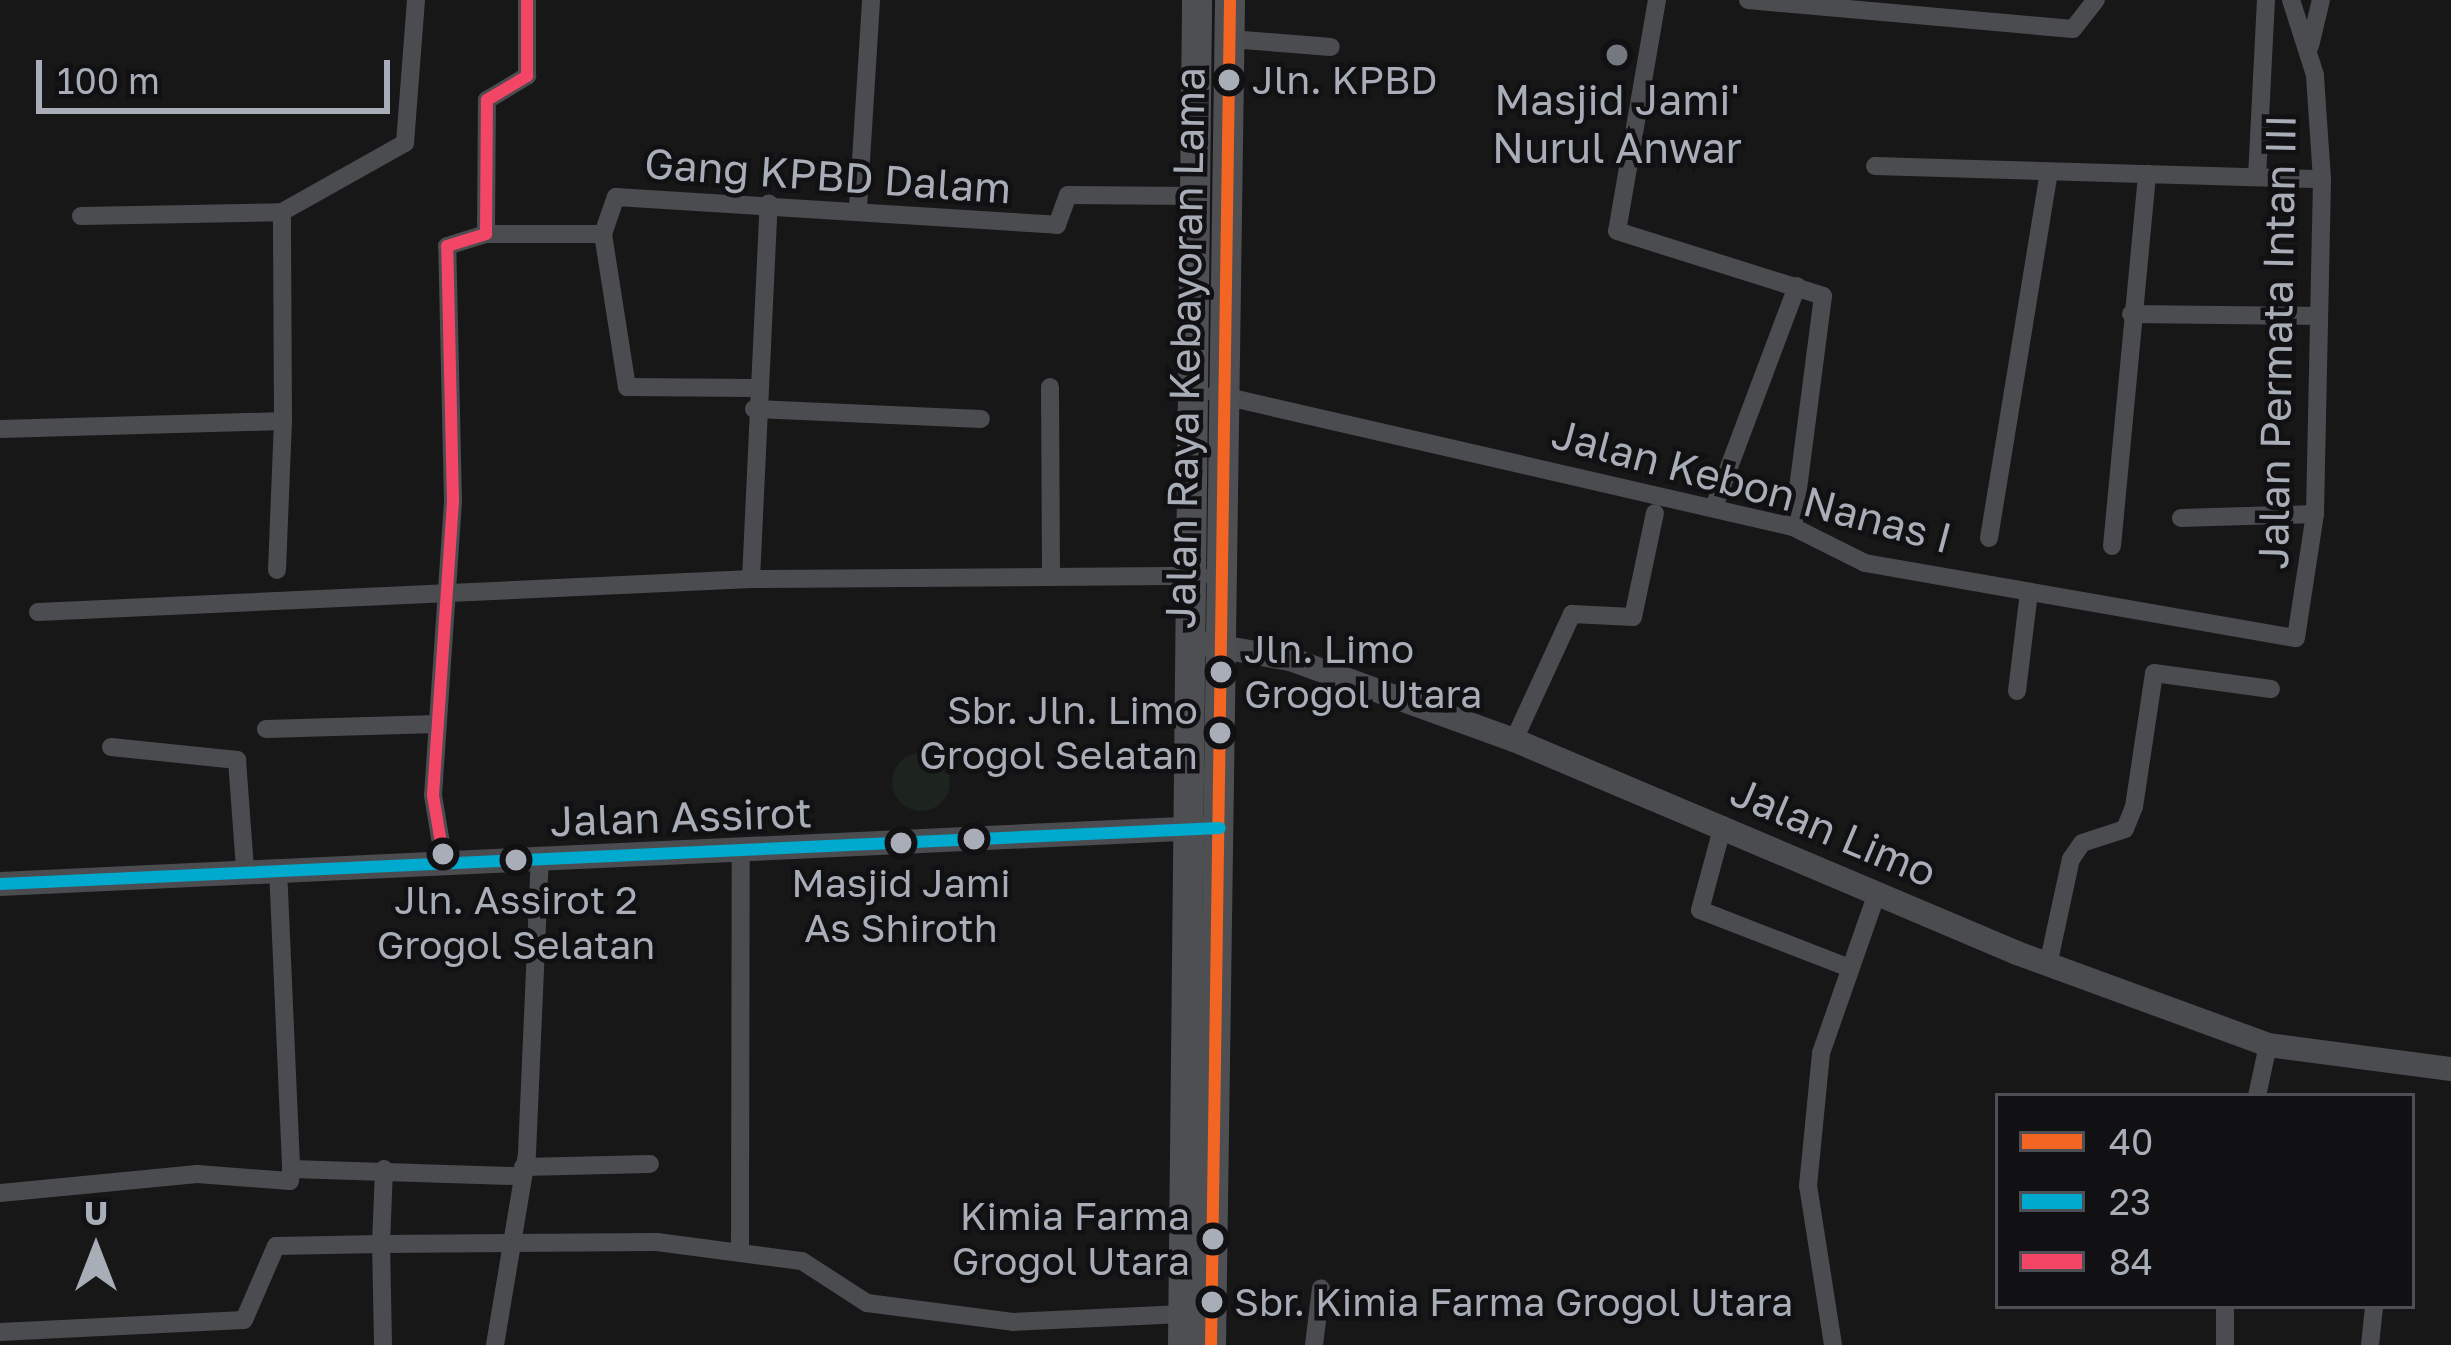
<!DOCTYPE html>
<style>
body{margin:0}
#map{position:relative;width:2451px;height:1345px;overflow:hidden;background:#171717;font-family:"Golos Text",sans-serif}
div>[style]{position:absolute}
.green>*{inset:0;background:#1d241e}
.round{border-radius:50%}
.minor>*{height:18px;margin:-9px;padding:0 9px;transform-origin:9px;border-radius:9px;background:#4b4c50}
.tertiary>*{height:24px;margin:-12px;padding:0 12px;transform-origin:12px;border-radius:12px;background:#4b4c50}
.primary>*{height:30px;margin:-15px;padding:0 15px;transform-origin:15px;border-radius:15px;background:#4d4f52}
.bus-1>*{height:12px;margin:-6px;padding:0 6px;transform-origin:6px;border-radius:6px;background:#f26522}
.bus-2>*{height:12px;margin:-6px;padding:0 6px;transform-origin:6px;border-radius:6px;background:#00a9ce}
.bus-3>*{height:12px;margin:-6px;padding:0 6px;transform-origin:6px;border-radius:6px;background:#f34667}
.dots>*{width:33px;height:33px;translate:-50% -50%;box-sizing:border-box;border:6px solid #111113;border-radius:50%}
span{translate:-50% -50%;white-space:nowrap;text-align:center;line-height:1.15;-webkit-text-stroke:9px #111113;paint-order:stroke}
.bus-label{font-size:39px;color:#a8adb8}
.left{translate:0 -50%;text-align:left}
.right{translate:-100% -50%;text-align:right}
.poi-label{font-size:42px;color:#a8adb8}
.street-label{font-size:42px;color:#a8adb8}
.legend{position:absolute;left:1995px;top:1093px;width:420px;height:216px;box-sizing:border-box;background:#111113;border:3px solid #4d4f55;margin:0;padding:15px 21px;list-style:none;font-size:36px;color:#a8adb8}
.legend li{display:flex;align-items:center;gap:24px;height:60px}
.legend b{width:60px;border:3px solid #4d4f55}
.north{position:absolute;left:36px;top:1189px;width:120px;height:120px;-webkit-text-stroke:9px #111113;paint-order:stroke;rotate:0deg;font-size:33px;font-weight:700;line-height:48px;text-align:center;color:#a8adb8}
.north::after{content:'';display:block;margin:auto;width:42px;height:54px;background:#a8adb8;clip-path:polygon(50% 0,100% 100%,50% 72%,0 100%)}
.scale{position:absolute;left:36px;top:60px;width:354px;height:54px;box-sizing:border-box;border:6px solid #a8adb8;border-top:0;padding-left:15px;font-size:36px;line-height:42px;white-space:nowrap;color:#a8adb8;-webkit-text-stroke:9px #111113;paint-order:stroke}
</style>
<div id="map">
<div class="green">
<i class="round" style="left:892px;top:753px;width:58px;height:58px"></i>
</div>
<div class="minor">
<i style="left:1657px;top:0;width:234px;rotate:99.8deg"></i>
<i style="left:1617px;top:231px;width:216px;rotate:17.5deg"></i>
<i style="left:1823px;top:296px;width:233px;rotate:97.4deg"></i>
<i style="left:1748px;top:0;width:326px;rotate:5.1deg"></i>
<i style="left:2073px;top:29px;width:37px;rotate:-52deg"></i>
<i style="left:1230px;top:39px;width:101px;rotate:4.5deg"></i>
<i style="left:2310px;top:46px;width:47px;rotate:-76.6deg"></i>
<i style="left:1875px;top:166px;width:447px;rotate:1.7deg"></i>
<i style="left:2257px;top:177px;width:177px;rotate:-87.1deg"></i>
<i style="left:858px;top:208px;width:208px;rotate:-86.4deg"></i>
<i style="left:81px;top:216px;width:201px;rotate:-1.1deg"></i>
<i style="left:282px;top:212px;width:141px;rotate:-29.3deg"></i>
<i style="left:405px;top:143px;width:143px;rotate:-85.6deg"></i>
<i style="left:486px;top:234px;width:117px"></i>
<i style="left:603px;top:234px;width:39px;rotate:-71deg"></i>
<i style="left:616px;top:197px;width:442px;rotate:3.6deg"></i>
<i style="left:1057px;top:225px;width:32px;rotate:-70deg"></i>
<i style="left:1068px;top:195px;width:125px;rotate:0.5deg"></i>
<i style="left:603px;top:234px;width:155px;rotate:81.1deg"></i>
<i style="left:627px;top:387px;width:129px;rotate:0.4deg"></i>
<i style="left:2131px;top:314px;width:188px;rotate:0.6deg"></i>
<i style="left:1050px;top:387px;width:184px;rotate:89.7deg"></i>
<i style="left:1215px;top:394px;width:593px;rotate:12.96deg"></i>
<i style="left:1793px;top:527px;width:80px;rotate:26.6deg"></i>
<i style="left:1865px;top:563px;width:437px;rotate:9.9deg"></i>
<i style="left:2296px;top:638px;width:125px;rotate:-81.3deg"></i>
<i style="left:2315px;top:514px;width:335px;rotate:-88.8deg"></i>
<i style="left:2322px;top:179px;width:104px;rotate:-93.9deg"></i>
<i style="left:2315px;top:75px;width:79px;rotate:-107.7deg"></i>
<i style="left:754px;top:409px;width:227px;rotate:2.5deg"></i>
<i style="left:0;top:429px;width:283px;rotate:-1.6deg"></i>
<i style="left:283px;top:421px;width:209px;rotate:-90.3deg"></i>
<i style="left:1714px;top:507px;width:236px;rotate:-69.4deg"></i>
<i style="left:2181px;top:518px;width:134px;rotate:-1.7deg"></i>
<i style="left:1989px;top:538px;width:371px;rotate:-80.7deg"></i>
<i style="left:2112px;top:546px;width:374px;rotate:-84.6deg"></i>
<i style="left:277px;top:570px;width:149px;rotate:-87.7deg"></i>
<i style="left:751px;top:579px;width:376px;rotate:-87.3deg"></i>
<i style="left:38px;top:612px;width:714px;rotate:-2.65deg"></i>
<i style="left:751px;top:579px;width:450px;rotate:-0.4deg"></i>
<i style="left:2017px;top:691px;width:100px;rotate:-83.1deg"></i>
<i style="left:266px;top:729px;width:171px;rotate:-1.7deg"></i>
<i style="left:1514px;top:740px;width:139px;rotate:-65.3deg"></i>
<i style="left:1572px;top:614px;width:61px;rotate:2.8deg"></i>
<i style="left:1633px;top:617px;width:106px;rotate:-78.1deg"></i>
<i style="left:111px;top:747px;width:127px;rotate:5.9deg"></i>
<i style="left:237px;top:760px;width:110px;rotate:85.8deg"></i>
<i style="left:1723px;top:825px;width:88px;rotate:105.1deg"></i>
<i style="left:1700px;top:910px;width:158px;rotate:21.2deg"></i>
<i style="left:444px;top:861px;width:67px;rotate:-99.5deg"></i>
<i style="left:433px;top:795px;width:295px;rotate:-86.1deg"></i>
<i style="left:453px;top:501px;width:255px;rotate:-91.3deg"></i>
<i style="left:447px;top:246px;width:41px;rotate:-17.1deg"></i>
<i style="left:486px;top:234px;width:134px;rotate:-89.6deg"></i>
<i style="left:487px;top:100px;width:47px;rotate:-31deg"></i>
<i style="left:527px;top:76px;width:76px;rotate:-90deg"></i>
<i style="left:278px;top:868px;width:301px;rotate:87.5deg"></i>
<i style="left:291px;top:1169px;width:229px;rotate:1.8deg"></i>
<i style="left:2048px;top:965px;width:108px;rotate:-77.8deg"></i>
<i style="left:2071px;top:859px;width:19px;rotate:-55deg"></i>
<i style="left:2082px;top:843px;width:45px;rotate:-18deg"></i>
<i style="left:2125px;top:829px;width:24px;rotate:-68deg"></i>
<i style="left:2134px;top:807px;width:135px;rotate:-81.5deg"></i>
<i style="left:2154px;top:673px;width:118px;rotate:7.8deg"></i>
<i style="left:2257px;top:1096px;width:52px;rotate:-77.8deg"></i>
<i style="left:523px;top:1167px;width:127px;rotate:-1.4deg"></i>
<i style="left:0;top:1193px;width:198px;rotate:-5.5deg"></i>
<i style="left:197px;top:1174px;width:93px;rotate:4.3deg"></i>
<i style="left:290px;top:1181px;width:12px;rotate:-85deg"></i>
<i style="left:740px;top:1253px;width:399px;rotate:-89.9deg"></i>
<i style="left:2225px;top:1306px;width:39px;rotate:90deg"></i>
<i style="left:0;top:1332px;width:244px;rotate:-2.8deg"></i>
<i style="left:244px;top:1320px;width:81px;rotate:-66.6deg"></i>
<i style="left:276px;top:1246px;width:105px;rotate:-1.1deg"></i>
<i style="left:381px;top:1244px;width:75px;rotate:-87.7deg"></i>
<i style="left:383px;top:1345px;width:101px;rotate:-91.1deg"></i>
<i style="left:381px;top:1244px;width:276px;rotate:-0.4deg"></i>
<i style="left:657px;top:1242px;width:146px;rotate:7.5deg"></i>
<i style="left:802px;top:1261px;width:77px;rotate:32.9deg"></i>
<i style="left:867px;top:1303px;width:147px;rotate:7.4deg"></i>
<i style="left:1013px;top:1322px;width:170px;rotate:-2.7deg"></i>
<i style="left:495px;top:1345px;width:195px;rotate:-80.5deg"></i>
<i style="left:527px;top:1153px;width:292px;rotate:-87.5deg"></i>
<i style="left:1314px;top:1345px;width:57px;rotate:-83deg"></i>
<i style="left:1833px;top:1345px;width:161px;rotate:-98.9deg"></i>
<i style="left:1808px;top:1186px;width:134px;rotate:-84.4deg"></i>
<i style="left:1821px;top:1053px;width:170px;rotate:-70.7deg"></i>
<i style="left:2370px;top:1345px;width:39px;rotate:-84deg"></i>
</div>
<div class="tertiary">
<i style="left:1204px;top:644px;width:87px;rotate:9.9deg"></i>
<i style="left:1290px;top:659px;width:238px;rotate:19.9deg"></i>
<i style="left:1514px;top:740px;width:546px;rotate:22.95deg"></i>
<i style="left:2017px;top:953px;width:267px;rotate:20.1deg"></i>
<i style="left:2268px;top:1045px;width:185px;rotate:7.5deg"></i>
<i style="left:0;top:884px;width:1203px;rotate:-2.67deg"></i>
</div>
<div class="primary">
<i style="left:1183px;top:1345px;width:1345px;rotate:-89.4deg"></i>
<i style="left:1211px;top:1345px;width:1345px;rotate:-89.19deg"></i>
</div>
<div class="bus-1">
<i style="left:1211px;top:1345px;width:1345px;rotate:-89.19deg"></i>
</div>
<div class="bus-2">
<i style="left:0;top:884px;width:1221px;rotate:-2.63deg"></i>
</div>
<div class="bus-3">
<i style="left:444px;top:861px;width:67px;rotate:-99.5deg"></i>
<i style="left:433px;top:795px;width:295px;rotate:-86.1deg"></i>
<i style="left:453px;top:501px;width:255px;rotate:-91.3deg"></i>
<i style="left:447px;top:246px;width:41px;rotate:-17.1deg"></i>
<i style="left:486px;top:234px;width:134px;rotate:-89.6deg"></i>
<i style="left:487px;top:100px;width:47px;rotate:-31deg"></i>
<i style="left:527px;top:76px;width:76px;rotate:-90deg"></i>
</div>
<div class="dots">
<i style="left:1617px;top:55px;background:#757880"></i>
<i style="left:1229px;top:80px;background:#a8adb8"></i>
<i style="left:1221px;top:672px;background:#a8adb8"></i>
<i style="left:1220px;top:733px;background:#a8adb8"></i>
<i style="left:974px;top:839px;background:#a8adb8"></i>
<i style="left:901px;top:843px;background:#a8adb8"></i>
<i style="left:443px;top:854px;background:#a8adb8"></i>
<i style="left:516px;top:860px;background:#a8adb8"></i>
<i style="left:1213px;top:1239px;background:#a8adb8"></i>
<i style="left:1212px;top:1302px;background:#a8adb8"></i>
</div>
<div class="bus-label">
<span class="left" style="left:1252px;top:80px">Jln. KPBD</span>
<span class="left" style="left:1244px;top:672px">Jln. Limo<br>Grogol Utara</span>
<span class="right" style="left:1198px;top:733px">Sbr. Jln. Limo<br>Grogol Selatan</span>
<span style="left:901px;top:906px">Masjid Jami<br>As Shiroth</span>
<span style="left:516px;top:923px">Jln. Assirot 2<br>Grogol Selatan</span>
<span class="right" style="left:1190px;top:1239px">Kimia Farma<br>Grogol Utara</span>
<span class="left" style="left:1234px;top:1302px">Sbr. Kimia Farma Grogol Utara</span>
</div>
<div class="poi-label">
<span style="left:1617px;top:123px">Masjid Jami'<br>Nurul Anwar</span>
</div>
<div class="street-label">
<span style="left:828px;top:175px;rotate:4deg">Gang KPBD Dalam</span>
<span style="left:2276px;top:342px;rotate:-89deg">Jalan Permata Intan III</span>
<span style="left:1184px;top:348px;rotate:-89deg">Jalan Raya Kebayoran Lama</span>
<span style="left:1752px;top:485px;rotate:15deg">Jalan Kebon Nanas I</span>
<span style="left:681px;top:816px;rotate:-2deg">Jalan Assirot</span>
<span style="left:1834px;top:831px;rotate:23deg">Jalan Limo</span>
</div>
<ul class="legend">
<li><b style="height:15px;background:#f26522"></b>40</li>
<li><b style="height:15px;background:#00a9ce"></b>23</li>
<li><b style="height:15px;background:#f34667"></b>84</li>
</ul>
<div class="north">U</div>
<div class="scale">100 m</div>
</div>
